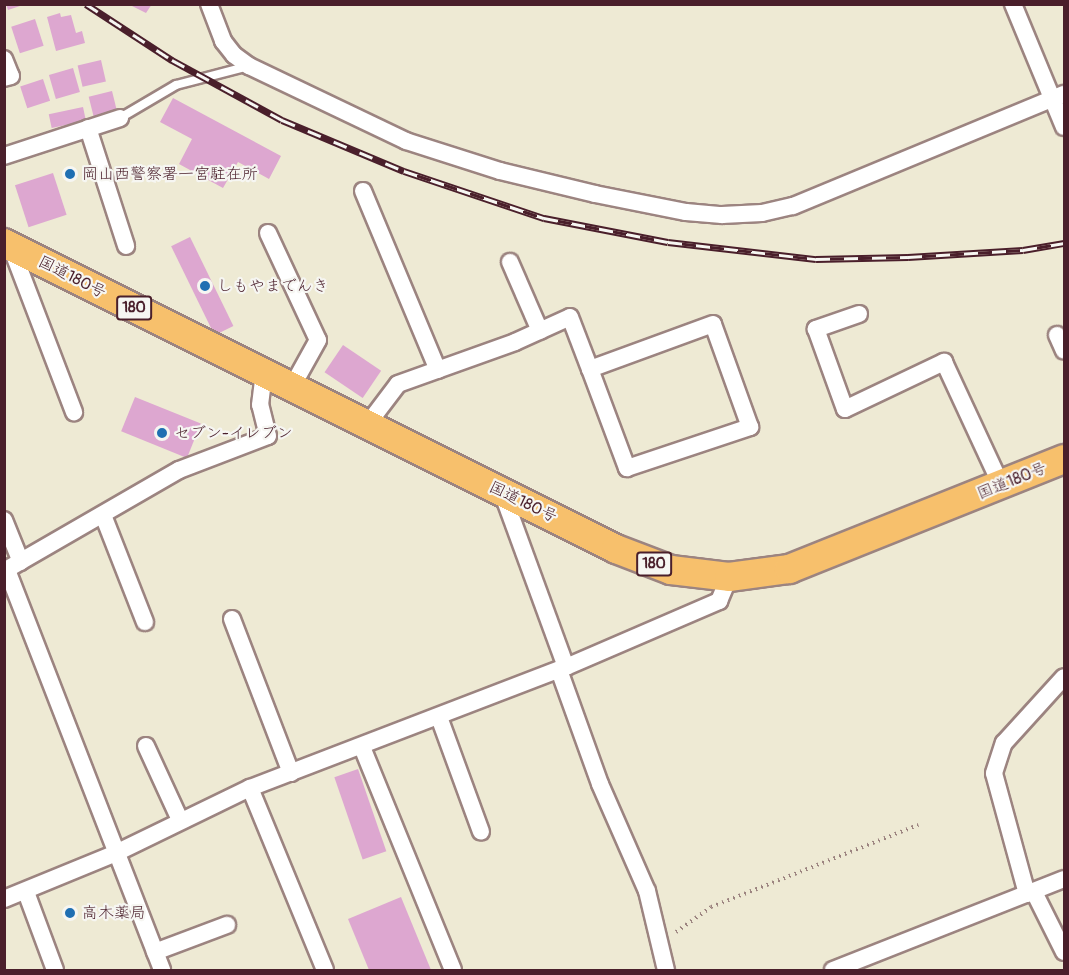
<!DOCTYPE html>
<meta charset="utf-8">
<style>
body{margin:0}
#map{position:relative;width:1069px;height:975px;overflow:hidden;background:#eeead4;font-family:Pangolin,"Klee One",sans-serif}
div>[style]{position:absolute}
.building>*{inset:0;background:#dda7d0;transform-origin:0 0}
.path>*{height:4px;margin-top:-2px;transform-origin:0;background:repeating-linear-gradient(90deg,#9c8480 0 1.5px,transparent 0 6px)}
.roads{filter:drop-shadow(2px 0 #9c8480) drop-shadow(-2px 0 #9c8480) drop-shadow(0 2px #9c8480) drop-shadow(0 -2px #9c8480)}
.service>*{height:8px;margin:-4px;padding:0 4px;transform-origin:4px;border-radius:4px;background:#fff}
.minor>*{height:16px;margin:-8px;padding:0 8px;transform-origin:8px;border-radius:8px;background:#fff}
.trunk>*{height:28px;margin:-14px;padding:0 14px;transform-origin:14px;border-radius:14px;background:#f7c06c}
.rail>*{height:7px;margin-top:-3.5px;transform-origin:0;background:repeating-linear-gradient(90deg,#f6f6f2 0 14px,#4a1f2b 0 28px);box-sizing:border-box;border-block:2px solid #4a1f2b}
.dots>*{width:16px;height:16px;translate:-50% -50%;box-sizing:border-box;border:3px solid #f6f6f2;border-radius:50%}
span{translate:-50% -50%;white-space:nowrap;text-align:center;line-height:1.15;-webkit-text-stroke:4.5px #f6f6f2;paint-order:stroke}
.shield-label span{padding:2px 4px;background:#f6f6f2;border:2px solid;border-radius:4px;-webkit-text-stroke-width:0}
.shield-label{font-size:15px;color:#4a1f2b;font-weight:700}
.poi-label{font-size:16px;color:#4a1f2b}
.left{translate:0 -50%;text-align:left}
.street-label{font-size:16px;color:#4a1f2b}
.frame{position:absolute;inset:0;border:6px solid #4a1f2b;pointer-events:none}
</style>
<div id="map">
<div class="building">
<i style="clip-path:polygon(6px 4px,23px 4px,23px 5px,8px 10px)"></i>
<i style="clip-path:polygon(128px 4px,152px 4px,146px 13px)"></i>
<i style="clip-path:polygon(60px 13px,61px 17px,71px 15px,76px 33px,82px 31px,85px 43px,56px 51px,47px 17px)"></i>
<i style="left:35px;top:19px;width:28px;height:25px;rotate:72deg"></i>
<i style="left:101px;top:60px;width:22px;height:24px;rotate:77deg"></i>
<i style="left:73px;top:68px;width:25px;height:25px;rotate:74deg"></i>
<i style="left:43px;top:79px;width:23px;height:24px;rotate:72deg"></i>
<i style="left:112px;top:91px;width:21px;height:24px;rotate:76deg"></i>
<i style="clip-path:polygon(173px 98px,281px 156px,269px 179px,238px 162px,223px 188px,179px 164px,192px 139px,160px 122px)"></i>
<i style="left:83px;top:107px;width:14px;height:35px;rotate:78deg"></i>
<i style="left:53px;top:173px;width:44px;height:40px;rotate:72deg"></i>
<i style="left:190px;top:237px;width:99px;height:21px;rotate:64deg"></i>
<i style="left:343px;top:345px;width:46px;height:33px;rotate:34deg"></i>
<i style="left:135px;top:397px;width:71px;height:37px;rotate:22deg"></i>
<i style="left:358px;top:769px;width:87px;height:25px;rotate:71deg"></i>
<i style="clip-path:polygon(401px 897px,431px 970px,369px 970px,348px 919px)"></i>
</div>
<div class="path">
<i style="left:676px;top:932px;width:43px;rotate:-35.5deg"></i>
<i style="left:711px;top:907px;width:223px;rotate:-21.6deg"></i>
</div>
<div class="roads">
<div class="service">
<i style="left:120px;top:118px;width:65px;rotate:-30.5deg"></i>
<i style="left:176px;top:85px;width:75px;rotate:-14.6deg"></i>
</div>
<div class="minor">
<i style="left:209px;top:4px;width:40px;rotate:69deg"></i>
<i style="left:223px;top:41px;width:18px;rotate:52deg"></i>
<i style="left:234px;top:55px;width:19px;rotate:36deg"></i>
<i style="left:249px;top:66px;width:174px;rotate:25.5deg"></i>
<i style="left:406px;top:141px;width:99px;rotate:17.7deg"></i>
<i style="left:500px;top:171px;width:98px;rotate:13.6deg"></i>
<i style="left:595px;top:194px;width:93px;rotate:11.2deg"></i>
<i style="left:686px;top:212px;width:36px;rotate:5deg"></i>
<i style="left:722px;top:215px;width:40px;rotate:-2.9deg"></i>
<i style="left:762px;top:213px;width:32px;rotate:-13deg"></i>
<i style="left:793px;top:206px;width:293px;rotate:-22.5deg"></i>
<i style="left:1013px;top:4px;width:133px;rotate:67.5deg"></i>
<i style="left:4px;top:59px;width:18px;rotate:68deg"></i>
<i style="left:11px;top:76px;width:7px;rotate:164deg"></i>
<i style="left:88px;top:128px;width:124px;rotate:72.1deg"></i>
<i style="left:4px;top:156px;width:122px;rotate:-18.1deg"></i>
<i style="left:363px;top:191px;width:194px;rotate:67.3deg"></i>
<i style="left:268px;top:233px;width:118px;rotate:65deg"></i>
<i style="left:318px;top:340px;width:54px;rotate:119deg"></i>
<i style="left:11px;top:247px;width:177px;rotate:69.1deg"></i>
<i style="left:510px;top:262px;width:75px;rotate:66.5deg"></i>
<i style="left:859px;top:314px;width:46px;rotate:160.8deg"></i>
<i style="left:816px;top:329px;width:85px;rotate:70.1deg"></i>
<i style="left:845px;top:409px;width:110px;rotate:-25.4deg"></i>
<i style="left:944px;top:362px;width:136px;rotate:65.1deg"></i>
<i style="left:1057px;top:335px;width:17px;rotate:66deg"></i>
<i style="left:367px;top:425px;width:51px;rotate:-52.9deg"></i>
<i style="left:398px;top:384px;width:124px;rotate:-19.7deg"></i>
<i style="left:515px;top:342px;width:60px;rotate:-24.4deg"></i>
<i style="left:570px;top:317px;width:56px;rotate:69deg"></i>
<i style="left:590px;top:369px;width:106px;rotate:69.5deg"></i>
<i style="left:627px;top:468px;width:130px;rotate:-18.4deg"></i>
<i style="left:750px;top:427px;width:109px;rotate:-109.8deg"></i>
<i style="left:713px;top:324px;width:131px;rotate:159.9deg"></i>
<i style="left:502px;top:492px;width:186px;rotate:69.9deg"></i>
<i style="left:103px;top:515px;width:115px;rotate:68.6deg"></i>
<i style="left:4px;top:520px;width:45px;rotate:68deg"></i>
<i style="left:7px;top:570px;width:429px;rotate:68.8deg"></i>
<i style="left:4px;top:571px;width:202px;rotate:-30deg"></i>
<i style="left:179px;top:470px;width:95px;rotate:-20.9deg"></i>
<i style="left:268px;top:436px;width:32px;rotate:-104deg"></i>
<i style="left:260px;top:405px;width:32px;rotate:-83deg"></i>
<i style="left:232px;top:619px;width:165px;rotate:69deg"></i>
<i style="left:559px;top:670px;width:121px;rotate:70.2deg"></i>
<i style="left:600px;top:784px;width:117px;rotate:66.3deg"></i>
<i style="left:647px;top:891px;width:81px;rotate:76.5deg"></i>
<i style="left:439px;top:717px;width:122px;rotate:69.9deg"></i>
<i style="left:146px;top:746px;width:81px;rotate:65.3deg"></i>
<i style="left:362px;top:747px;width:241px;rotate:67.8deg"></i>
<i style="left:250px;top:788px;width:197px;rotate:67.6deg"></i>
<i style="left:26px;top:892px;width:83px;rotate:69.6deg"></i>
<i style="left:1034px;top:892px;width:67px;rotate:63.4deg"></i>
<i style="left:1027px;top:894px;width:125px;rotate:-105.3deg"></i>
<i style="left:994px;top:773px;width:32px;rotate:-72deg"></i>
<i style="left:1004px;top:743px;width:89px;rotate:-47.7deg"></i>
<i style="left:4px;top:899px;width:121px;rotate:-22.3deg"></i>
<i style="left:116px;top:853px;width:149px;rotate:-25.9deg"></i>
<i style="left:250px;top:788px;width:338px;rotate:-21deg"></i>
<i style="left:566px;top:667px;width:167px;rotate:-23.3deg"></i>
<i style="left:719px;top:601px;width:26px;rotate:-67deg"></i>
<i style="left:155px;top:952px;width:77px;rotate:-20.6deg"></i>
<i style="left:833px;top:970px;width:248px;rotate:-21.5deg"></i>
</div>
<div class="trunk">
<i style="left:4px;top:243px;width:684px;rotate:26.57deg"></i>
<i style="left:616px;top:549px;width:59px;rotate:20.9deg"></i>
<i style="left:671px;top:570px;width:58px;rotate:6.9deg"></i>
<i style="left:729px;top:577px;width:61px;rotate:-7.6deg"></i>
<i style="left:789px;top:569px;width:296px;rotate:-21.8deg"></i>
</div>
</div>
<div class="rail">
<i style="left:86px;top:4px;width:103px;rotate:33.1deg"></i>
<i style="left:172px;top:60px;width:125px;rotate:28.6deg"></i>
<i style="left:282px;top:120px;width:132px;rotate:22.7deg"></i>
<i style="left:404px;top:171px;width:148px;rotate:18.6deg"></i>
<i style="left:544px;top:218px;width:126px;rotate:11deg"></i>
<i style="left:668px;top:242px;width:149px;rotate:6.6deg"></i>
<i style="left:816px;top:259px;width:92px;rotate:-1.2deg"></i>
<i style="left:908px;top:257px;width:115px;rotate:-3.5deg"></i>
<i style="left:1023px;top:250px;width:42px;rotate:-9.7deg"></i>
</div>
<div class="dots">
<i style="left:70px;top:174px;background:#1f6fb2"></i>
<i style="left:205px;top:286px;background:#1f6fb2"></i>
<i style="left:162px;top:433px;background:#1f6fb2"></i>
<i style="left:70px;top:913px;background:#1f6fb2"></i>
</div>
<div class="shield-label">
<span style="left:134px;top:308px">180</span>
<span style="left:654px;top:564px">180</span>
</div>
<div class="poi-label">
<span class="left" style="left:82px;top:174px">岡山西警察署一宮駐在所</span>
<span class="left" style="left:217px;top:286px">しもやまでんき</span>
<span class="left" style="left:174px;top:433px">セブン-イレブン</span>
<span class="left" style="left:82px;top:913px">高木薬局</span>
</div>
<div class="street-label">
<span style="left:72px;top:277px;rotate:27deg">国道180号</span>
<span style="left:1012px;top:481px;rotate:-22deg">国道180号</span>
<span style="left:523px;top:502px;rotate:26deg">国道180号</span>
</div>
<div class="frame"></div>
</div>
